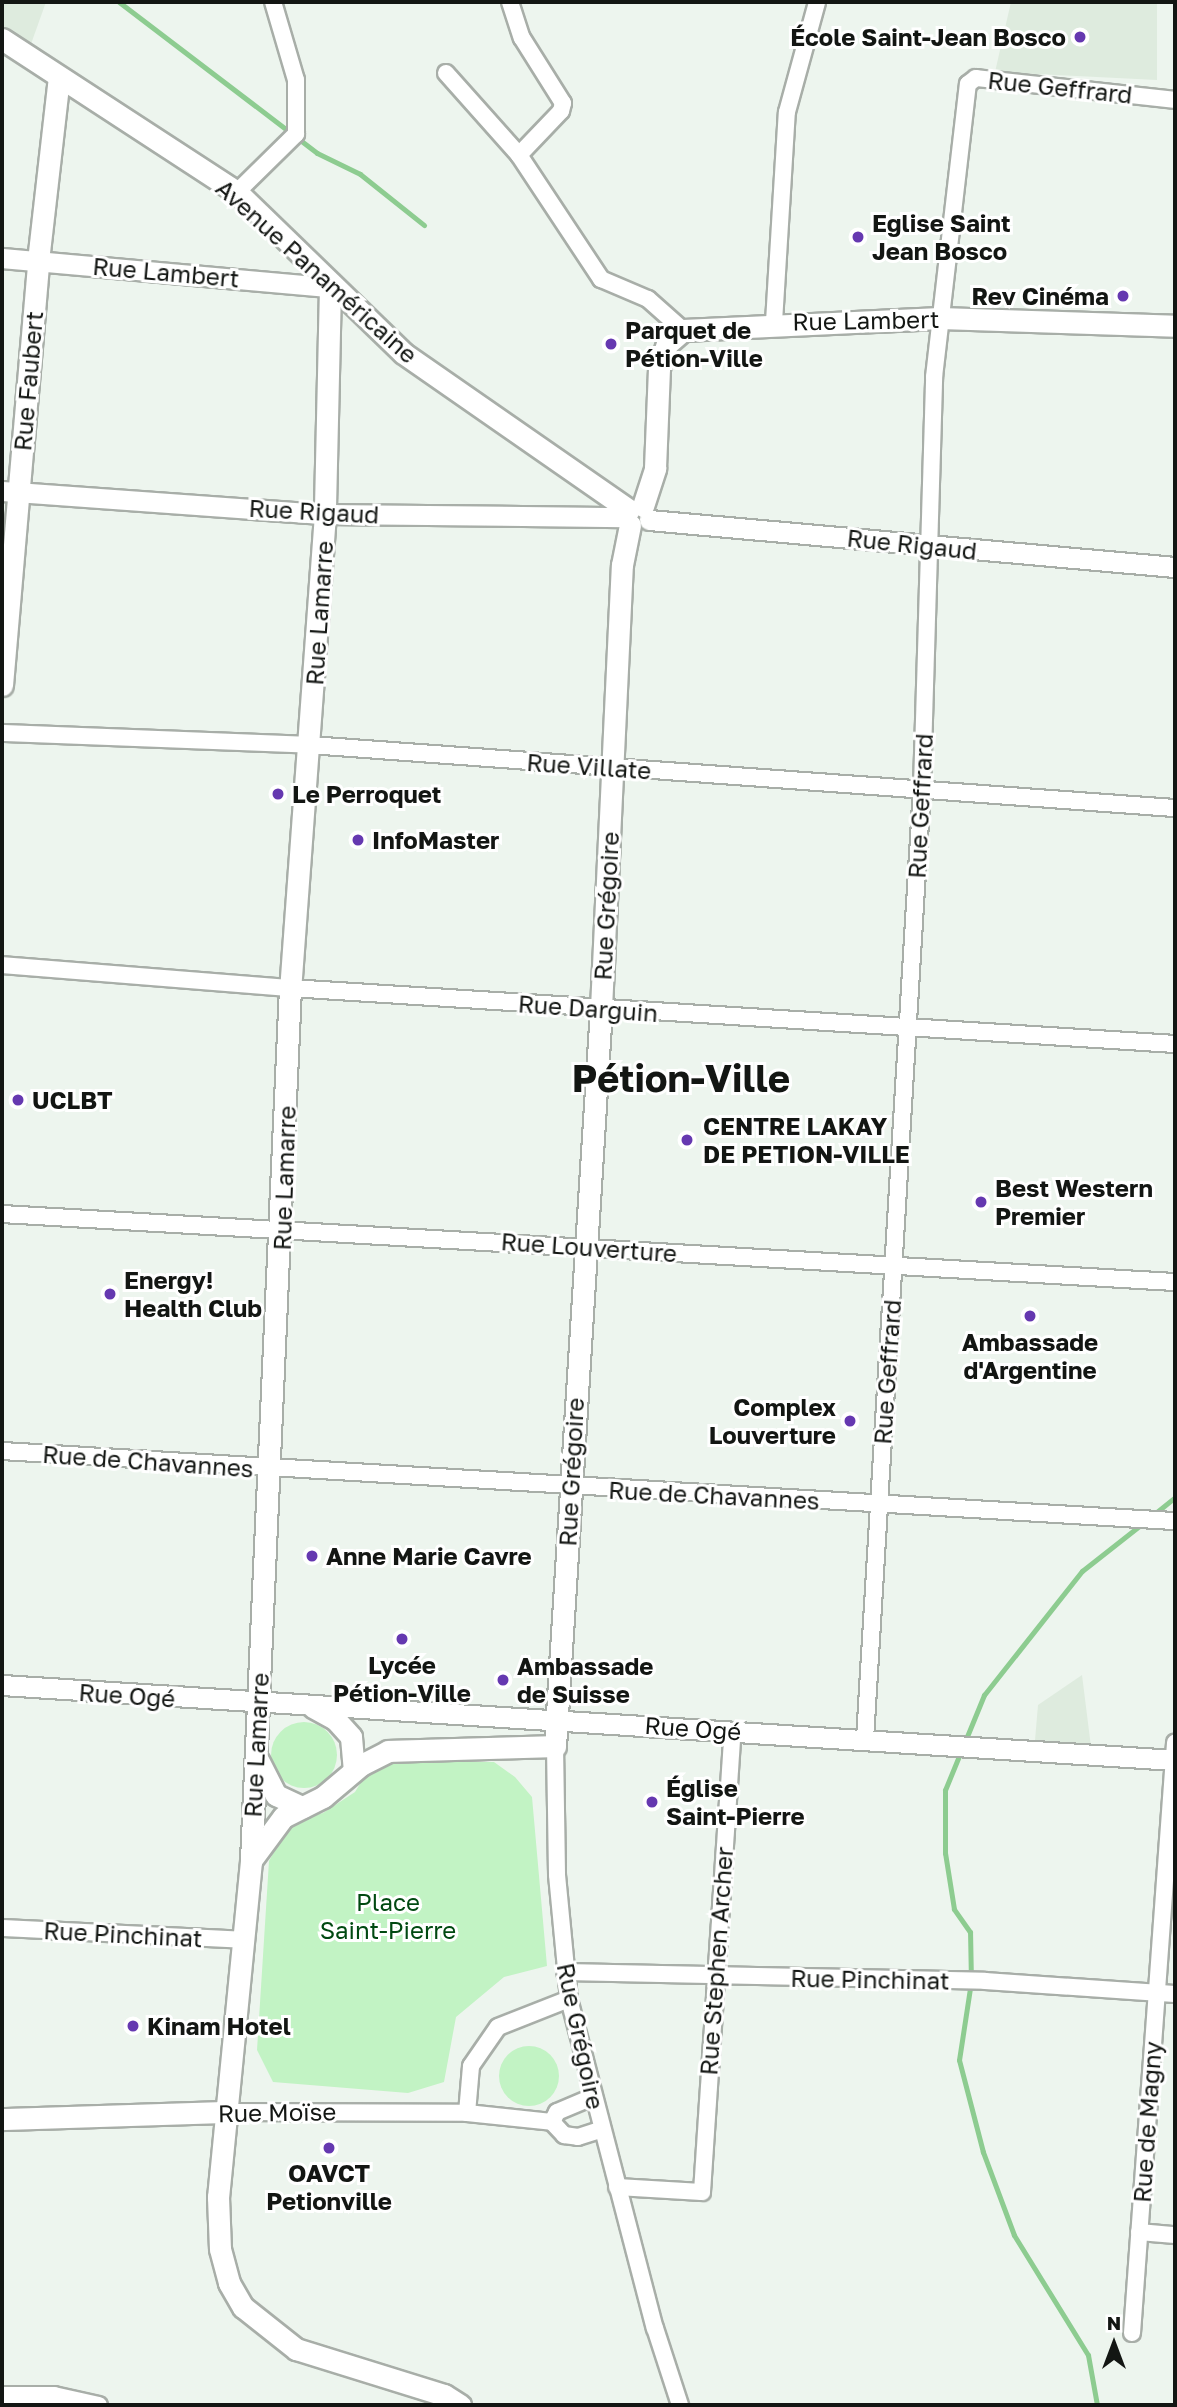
<!DOCTYPE html>
<meta charset="utf-8">
<style>
body{margin:0}
#map{position:relative;width:1177px;height:2407px;overflow:hidden;background:#edf5ee;font-family:"Golos Text",sans-serif}
div>[style]{position:absolute}
.built>*{inset:0;background:#deebde}
.green>*{inset:0;background:#c2f3c4}
.round{border-radius:50%}
.stream>*{height:5px;margin:-2.5px;padding:0 2.5px;transform-origin:2.5px;border-radius:2.5px;background:#8dcc90}
.roads{filter:drop-shadow(2px 0 #a8aea8) drop-shadow(-2px 0 #a8aea8) drop-shadow(0 2px #a8aea8) drop-shadow(0 -2px #a8aea8)}
.minor>*{height:16px;margin:-8px;padding:0 8px;transform-origin:8px;border-radius:8px;background:#fff}
.tertiary>*{height:19px;margin:-9.5px;padding:0 9.5px;transform-origin:9.5px;border-radius:9.5px;background:#fff}
.secondary>*{height:21px;margin:-10.5px;padding:0 10.5px;transform-origin:10.5px;border-radius:10.5px;background:#fff}
.dots>*{width:19px;height:19px;translate:-50% -50%;box-sizing:border-box;border:4px solid #fff;border-radius:50%}
span{translate:-50% -50%;white-space:nowrap;text-align:center;line-height:1.15;-webkit-text-stroke:6px #fff;paint-order:stroke}
.poi-label{font-size:24px;color:#131613;font-weight:700}
.right{translate:-100% -50%;text-align:right}
.left{translate:0 -50%;text-align:left}
.street-label{font-size:24px;color:#131613}
.park-label{font-size:24px;color:#004911}
.town-label{font-size:38px;color:#131613;font-weight:700}
.frame{position:absolute;inset:0;border:4px solid #131613;pointer-events:none}
.north{position:absolute;left:1079px;top:2309px;width:70px;height:70px;-webkit-text-stroke:5px #fff;paint-order:stroke;rotate:0deg;font-size:19px;font-weight:700;line-height:28px;text-align:center;color:#131613}
.north::after{content:'';display:block;margin:auto;width:24px;height:32px;background:#131613;clip-path:polygon(50% 0,100% 100%,50% 72%,0 100%)}
</style>
<div id="map">
<div class="built">
<i style="clip-path:polygon(2px 2px,46px 2px,31px 44px,2px 26px)"></i>
<i style="clip-path:polygon(1011px 2px,1157px 2px,1157px 80px,995px 72px)"></i>
<i style="clip-path:polygon(1082px 1675px,1092px 1755px,1034px 1752px,1038px 1705px)"></i>
</div>
<div class="green">
<i class="round" style="left:271px;top:1722px;width:66px;height:66px"></i>
<i style="clip-path:polygon(400px 1761px,494px 1762px,515px 1777px,532px 1797px,547px 1966px,504px 1977px,456px 2017px,444px 2082px,408px 2093px,273px 2082px,257px 2050px,269px 1861px,290px 1822px,323px 1813px,355px 1792px,369px 1769px)"></i>
<i class="round" style="left:499px;top:2046px;width:60px;height:60px"></i>
</div>
<div class="stream">
<i style="left:119px;top:2px;width:249px;rotate:37.3deg"></i>
<i style="left:317px;top:153px;width:48px;rotate:26deg"></i>
<i style="left:360px;top:174px;width:82px;rotate:38.6deg"></i>
<i style="left:1153px;top:1515px;width:28px;rotate:-39deg"></i>
<i style="left:1097px;top:2405px;width:51px;rotate:-100.2deg"></i>
<i style="left:1088px;top:2355px;width:141px;rotate:-121.7deg"></i>
<i style="left:1014px;top:2235px;width:89px;rotate:-110.5deg"></i>
<i style="left:983px;top:2152px;width:95px;rotate:-104.6deg"></i>
<i style="left:959px;top:2060px;width:79px;rotate:-81.3deg"></i>
<i style="left:971px;top:1982px;width:50px;rotate:-91.1deg"></i>
<i style="left:970px;top:1932px;width:28px;rotate:-125deg"></i>
<i style="left:954px;top:1909px;width:57px;rotate:-99.1deg"></i>
<i style="left:945px;top:1853px;width:63px;rotate:-90deg"></i>
<i style="left:945px;top:1790px;width:103px;rotate:-67.7deg"></i>
<i style="left:984px;top:1695px;width:158px;rotate:-51.7deg"></i>
<i style="left:1082px;top:1571px;width:78px;rotate:-38.2deg"></i>
</div>
<div class="roads">
<div class="minor">
<i style="left:510px;top:2px;width:38px;rotate:72deg"></i>
<i style="left:522px;top:38px;width:77px;rotate:57.8deg"></i>
<i style="left:563px;top:103px;width:8px;rotate:104deg"></i>
<i style="left:561px;top:111px;width:61px;rotate:133.7deg"></i>
<i style="left:446px;top:73px;width:110px;rotate:48.3deg"></i>
<i style="left:519px;top:155px;width:149px;rotate:56.5deg"></i>
<i style="left:601px;top:279px;width:51px;rotate:23.1deg"></i>
<i style="left:648px;top:299px;width:47px;rotate:41.5deg"></i>
<i style="left:237px;top:192px;width:83px;rotate:-44.5deg"></i>
<i style="left:296px;top:134px;width:54px;rotate:-90deg"></i>
<i style="left:296px;top:80px;width:81px;rotate:-106.4deg"></i>
<i style="left:774px;top:322px;width:210px;rotate:-86.5deg"></i>
<i style="left:787px;top:112px;width:114px;rotate:-74.7deg"></i>
<i style="left:2px;top:733px;width:308px;rotate:2.2deg"></i>
<i style="left:310px;top:745px;width:867px;rotate:4.17deg"></i>
<i style="left:2px;top:965px;width:289px;rotate:4.6deg"></i>
<i style="left:290px;top:988px;width:887px;rotate:3.62deg"></i>
<i style="left:2px;top:1214px;width:1175px;rotate:3.32deg"></i>
<i style="left:2px;top:1451px;width:1175px;rotate:3.42deg"></i>
<i style="left:865px;top:1739px;width:954px;rotate:-86.57deg"></i>
<i style="left:922px;top:787px;width:410px;rotate:-88.3deg"></i>
<i style="left:934px;top:377px;width:295px;rotate:-83.4deg"></i>
<i style="left:968px;top:84px;width:10px;rotate:-37deg"></i>
<i style="left:976px;top:78px;width:200px;rotate:6.3deg"></i>
<i style="left:555px;top:1746px;width:129px;rotate:89.1deg"></i>
<i style="left:557px;top:1875px;width:125px;rotate:84.5deg"></i>
<i style="left:569px;top:1999px;width:340px;rotate:75.4deg"></i>
<i style="left:655px;top:2328px;width:81px;rotate:72deg"></i>
<i style="left:2px;top:1928px;width:243px;rotate:2.8deg"></i>
<i style="left:565px;top:1972px;width:420px;rotate:1.2deg"></i>
<i style="left:985px;top:1981px;width:190px;rotate:3.9deg"></i>
<i style="left:229px;top:2112px;width:238px;rotate:0.2deg"></i>
<i style="left:467px;top:2113px;width:85px;rotate:6deg"></i>
<i style="left:552px;top:2122px;width:18px;rotate:47deg"></i>
<i style="left:564px;top:2135px;width:14px;rotate:8deg"></i>
<i style="left:578px;top:2137px;width:25px;rotate:-18deg"></i>
<i style="left:467px;top:2113px;width:47px;rotate:-85.1deg"></i>
<i style="left:471px;top:2066px;width:47px;rotate:-55.3deg"></i>
<i style="left:498px;top:2027px;width:76px;rotate:-21.5deg"></i>
<i style="left:552px;top:2122px;width:11px;rotate:-63deg"></i>
<i style="left:557px;top:2112px;width:39px;rotate:-23deg"></i>
<i style="left:617px;top:2187px;width:85px;rotate:3.4deg"></i>
<i style="left:702px;top:2192px;width:462px;rotate:-86.2deg"></i>
<i style="left:1139px;top:2232px;width:36px;rotate:5deg"></i>
<i style="left:1132px;top:2333px;width:592px;rotate:-85.83deg"></i>
<i style="left:2px;top:2395px;width:52px"></i>
<i style="left:54px;top:2395px;width:46px;rotate:12.5deg"></i>
</div>
<div class="tertiary">
<i style="left:2px;top:258px;width:329px;rotate:5.1deg"></i>
<i style="left:2px;top:491px;width:324px;rotate:4.1deg"></i>
<i style="left:325px;top:514px;width:301px;rotate:0.6deg"></i>
<i style="left:649px;top:520px;width:528px;rotate:5.11deg"></i>
<i style="left:2px;top:1685px;width:1175px;rotate:3.66deg"></i>
</div>
<div class="secondary">
<i style="left:2px;top:39px;width:280px;rotate:33.1deg"></i>
<i style="left:237px;top:192px;width:231px;rotate:44.1deg"></i>
<i style="left:403px;top:353px;width:275px;rotate:34.8deg"></i>
<i style="left:330px;top:287px;width:227px;rotate:91.3deg"></i>
<i style="left:325px;top:514px;width:475px;rotate:94.2deg"></i>
<i style="left:290px;top:988px;width:874px;rotate:92.56deg"></i>
<i style="left:251px;top:1861px;width:338px;rotate:95.6deg"></i>
<i style="left:218px;top:2197px;width:52px;rotate:87.8deg"></i>
<i style="left:220px;top:2249px;width:35px;rotate:75deg"></i>
<i style="left:229px;top:2283px;width:28px;rotate:60deg"></i>
<i style="left:243px;top:2307px;width:68px;rotate:38.4deg"></i>
<i style="left:296px;top:2349px;width:155px;rotate:17.3deg"></i>
<i style="left:444px;top:2395px;width:19px;rotate:32deg"></i>
<i style="left:643px;top:506px;width:40px;rotate:-72deg"></i>
<i style="left:655px;top:468px;width:100px;rotate:-87.7deg"></i>
<i style="left:659px;top:368px;width:25px;rotate:-72deg"></i>
<i style="left:667px;top:344px;width:21px;rotate:-41deg"></i>
<i style="left:683px;top:330px;width:257px;rotate:-2.7deg"></i>
<i style="left:940px;top:318px;width:235px;rotate:1.9deg"></i>
<i style="left:2px;top:685px;width:426px;rotate:-85.1deg"></i>
<i style="left:38px;top:261px;width:184px;rotate:-83.5deg"></i>
<i style="left:313px;top:1707px;width:25px;rotate:29deg"></i>
<i style="left:335px;top:1719px;width:24px;rotate:48deg"></i>
<i style="left:351px;top:1737px;width:33px;rotate:85deg"></i>
<i style="left:258px;top:1760px;width:39px;rotate:63deg"></i>
<i style="left:276px;top:1795px;width:29px;rotate:25deg"></i>
<i style="left:252px;top:1859px;width:52px;rotate:-53.6deg"></i>
<i style="left:283px;top:1817px;width:45px;rotate:-26.6deg"></i>
<i style="left:323px;top:1797px;width:50px;rotate:-40.1deg"></i>
<i style="left:361px;top:1765px;width:30px;rotate:-27deg"></i>
<i style="left:388px;top:1751px;width:167px;rotate:-1.7deg"></i>
<i style="left:555px;top:1746px;width:739px;rotate:-86.43deg"></i>
<i style="left:601px;top:1008px;width:443px;rotate:-87.3deg"></i>
<i style="left:622px;top:565px;width:41px;rotate:-78.7deg"></i>
<i style="left:2px;top:2119px;width:227px;rotate:-1.8deg"></i>
</div>
</div>
<div class="dots">
<i style="left:1080px;top:37px;background:#6538b0"></i>
<i style="left:858px;top:237px;background:#6538b0"></i>
<i style="left:1123px;top:296px;background:#6538b0"></i>
<i style="left:611px;top:344px;background:#6538b0"></i>
<i style="left:278px;top:794px;background:#6538b0"></i>
<i style="left:358px;top:840px;background:#6538b0"></i>
<i style="left:18px;top:1100px;background:#6538b0"></i>
<i style="left:687px;top:1140px;background:#6538b0"></i>
<i style="left:981px;top:1202px;background:#6538b0"></i>
<i style="left:110px;top:1294px;background:#6538b0"></i>
<i style="left:1030px;top:1316px;background:#6538b0"></i>
<i style="left:850px;top:1421px;background:#6538b0"></i>
<i style="left:312px;top:1556px;background:#6538b0"></i>
<i style="left:402px;top:1639px;background:#6538b0"></i>
<i style="left:503px;top:1680px;background:#6538b0"></i>
<i style="left:652px;top:1802px;background:#6538b0"></i>
<i style="left:133px;top:2026px;background:#6538b0"></i>
<i style="left:329px;top:2148px;background:#6538b0"></i>
</div>
<div class="poi-label">
<span class="right" style="left:1066px;top:37px">École Saint-Jean Bosco</span>
<span class="left" style="left:872px;top:237px">Eglise Saint<br>Jean Bosco</span>
<span class="right" style="left:1109px;top:296px">Rev Cinéma</span>
<span class="left" style="left:625px;top:344px">Parquet de<br>Pétion-Ville</span>
<span class="left" style="left:292px;top:794px">Le Perroquet</span>
<span class="left" style="left:372px;top:840px">InfoMaster</span>
<span class="left" style="left:32px;top:1100px">UCLBT</span>
<span class="left" style="left:703px;top:1140px">CENTRE LAKAY<br>DE PETION-VILLE</span>
<span class="left" style="left:995px;top:1202px">Best Western<br>Premier</span>
<span class="left" style="left:124px;top:1294px">Energy!<br>Health Club</span>
<span style="left:1030px;top:1356px">Ambassade<br>d'Argentine</span>
<span class="right" style="left:836px;top:1421px">Complex<br>Louverture</span>
<span class="left" style="left:326px;top:1556px">Anne Marie Cavre</span>
<span style="left:402px;top:1679px">Lycée<br>Pétion-Ville</span>
<span class="left" style="left:517px;top:1680px">Ambassade<br>de Suisse</span>
<span class="left" style="left:666px;top:1802px">Église<br>Saint-Pierre</span>
<span class="left" style="left:147px;top:2026px">Kinam Hotel</span>
<span style="left:329px;top:2187px">OAVCT<br>Petionville</span>
</div>
<div class="street-label">
<span style="left:1060px;top:87px;rotate:6deg">Rue Geffrard</span>
<span style="left:317px;top:271px;rotate:42deg">Avenue Panaméricaine</span>
<span style="left:166px;top:272px;rotate:5deg">Rue Lambert</span>
<span style="left:866px;top:320px;rotate:-1deg">Rue Lambert</span>
<span style="left:28px;top:381px;rotate:-85deg">Rue Faubert</span>
<span style="left:314px;top:511px;rotate:3deg">Rue Rigaud</span>
<span style="left:912px;top:544px;rotate:6deg">Rue Rigaud</span>
<span style="left:319px;top:613px;rotate:-86deg">Rue Lamarre</span>
<span style="left:589px;top:766px;rotate:4deg">Rue Villate</span>
<span style="left:920px;top:806px;rotate:-87deg">Rue Geffrard</span>
<span style="left:606px;top:906px;rotate:-87deg">Rue Grégoire</span>
<span style="left:588px;top:1008px;rotate:4deg">Rue Darguin</span>
<span style="left:284px;top:1178px;rotate:-88deg">Rue Lamarre</span>
<span style="left:589px;top:1247px;rotate:4deg">Rue Louverture</span>
<span style="left:887px;top:1372px;rotate:-86deg">Rue Geffrard</span>
<span style="left:148px;top:1461px;rotate:4deg">Rue de Chavannes</span>
<span style="left:571px;top:1472px;rotate:-87deg">Rue Grégoire</span>
<span style="left:714px;top:1495px;rotate:3deg">Rue de Chavannes</span>
<span style="left:127px;top:1695px;rotate:4deg">Rue Ogé</span>
<span style="left:693px;top:1728px;rotate:4deg">Rue Ogé</span>
<span style="left:256px;top:1745px;rotate:-87deg">Rue Lamarre</span>
<span style="left:123px;top:1934px;rotate:3deg">Rue Pinchinat</span>
<span style="left:716px;top:1961px;rotate:-86deg">Rue Stephen Archer</span>
<span style="left:870px;top:1979px;rotate:1deg">Rue Pinchinat</span>
<span style="left:581px;top:2036px;rotate:78deg">Rue Grégoire</span>
<span style="left:277px;top:2112px;rotate:-1deg">Rue Moïse</span>
<span style="left:1147px;top:2122px;rotate:-86deg">Rue de Magny</span>
</div>
<div class="park-label">
<span style="left:388px;top:1916px">Place<br>Saint-Pierre</span>
</div>
<div class="town-label">
<span style="left:681px;top:1078px">Pétion-Ville</span>
</div>
<div class="frame"></div>
<div class="north">N</div>
</div>
